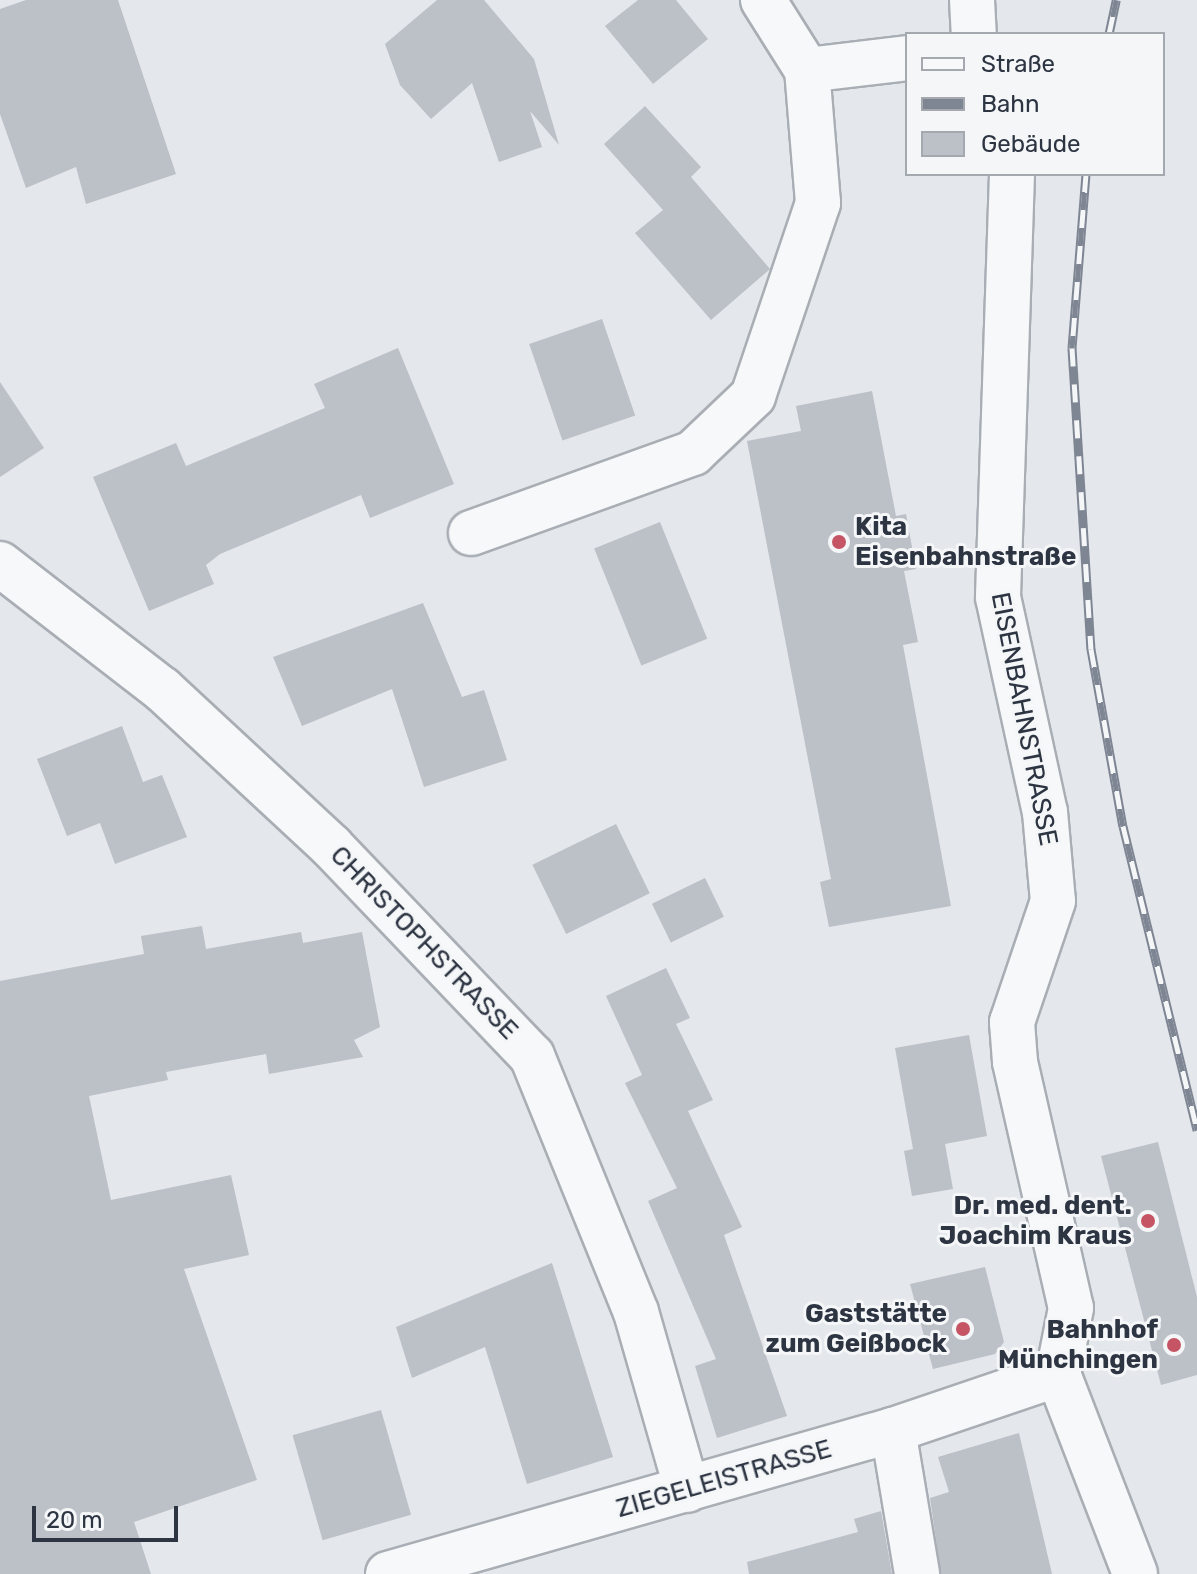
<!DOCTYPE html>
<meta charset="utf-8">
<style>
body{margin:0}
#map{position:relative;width:1197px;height:1574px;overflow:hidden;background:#e4e7eb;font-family:Rubik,sans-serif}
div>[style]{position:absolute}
.building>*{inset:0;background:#bcc0c7;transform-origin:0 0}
.roads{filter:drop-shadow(2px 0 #a9aeb5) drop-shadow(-2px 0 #a9aeb5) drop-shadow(0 2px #a9aeb5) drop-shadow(0 -2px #a9aeb5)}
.minor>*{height:44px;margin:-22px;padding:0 22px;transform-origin:22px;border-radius:22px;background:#f7f8f9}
.rail>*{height:9px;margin-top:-4.5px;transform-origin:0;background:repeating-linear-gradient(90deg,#f4f6f8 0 18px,#7f8693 0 36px);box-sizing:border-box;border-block:2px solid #7f8693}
.dots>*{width:22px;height:22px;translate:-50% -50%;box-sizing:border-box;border:4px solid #f4f6f8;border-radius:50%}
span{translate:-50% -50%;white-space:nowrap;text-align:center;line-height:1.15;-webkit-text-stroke:6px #f4f6f8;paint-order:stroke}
.poi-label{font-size:26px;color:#2d3442;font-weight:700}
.left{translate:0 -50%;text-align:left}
.right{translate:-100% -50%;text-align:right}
.street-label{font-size:26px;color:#2d3442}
.legend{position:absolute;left:905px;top:32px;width:260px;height:144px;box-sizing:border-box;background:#f4f6f8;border:2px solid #a4a8af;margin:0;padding:10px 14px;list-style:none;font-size:24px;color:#2d3442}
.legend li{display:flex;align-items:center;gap:16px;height:40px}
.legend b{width:40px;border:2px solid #a4a8af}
.scale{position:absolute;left:32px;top:1506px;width:146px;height:36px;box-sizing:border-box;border:4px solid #2d3442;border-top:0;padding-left:10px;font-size:24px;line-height:28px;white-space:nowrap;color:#2d3442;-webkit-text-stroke:6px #f4f6f8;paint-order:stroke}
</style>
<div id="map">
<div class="building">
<i style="clip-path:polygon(26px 0,118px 0,176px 174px,86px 204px,76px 167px,26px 188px,0 114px,0 9px)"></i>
<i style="clip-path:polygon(437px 0,484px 0,534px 59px,559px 145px,530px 111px,542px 147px,499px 162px,472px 83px,431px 119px,400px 85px,385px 44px)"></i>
<i style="clip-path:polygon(638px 0,676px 0,708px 39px,653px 84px,605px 26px)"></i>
<i style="clip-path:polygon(645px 106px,701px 167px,691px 177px,770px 269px,711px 320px,635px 233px,663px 210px,604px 144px)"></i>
<i style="left:602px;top:319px;width:102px;height:77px;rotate:71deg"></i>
<i style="clip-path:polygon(398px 348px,454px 484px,370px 518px,361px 495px,220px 554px,206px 565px,214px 584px,149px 611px,93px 477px,176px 443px,186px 466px,325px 408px,314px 384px)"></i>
<i style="clip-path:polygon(0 382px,44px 448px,0 477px)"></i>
<i style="clip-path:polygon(872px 391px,896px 516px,906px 514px,916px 569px,904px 571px,918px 642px,903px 645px,951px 906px,829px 927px,820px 882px,831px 879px,747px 441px,801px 431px,796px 406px)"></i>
<i style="left:660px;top:522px;width:126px;height:71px;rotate:68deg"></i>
<i style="clip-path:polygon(423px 603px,462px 697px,484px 690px,507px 760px,424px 787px,392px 689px,302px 726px,273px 657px)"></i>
<i style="clip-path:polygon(122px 726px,143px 782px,162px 775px,187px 837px,115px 864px,100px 823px,67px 836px,37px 759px)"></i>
<i style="left:616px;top:824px;width:77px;height:93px;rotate:64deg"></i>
<i style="left:705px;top:878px;width:43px;height:59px;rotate:64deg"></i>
<i style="clip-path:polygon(202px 926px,206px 949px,301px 932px,303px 943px,362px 932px,380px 1027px,354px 1040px,363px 1057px,269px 1074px,266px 1054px,166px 1072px,168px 1080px,89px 1096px,111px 1200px,231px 1175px,249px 1255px,184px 1269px,257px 1480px,134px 1522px,151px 1574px,0 1574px,0 981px,144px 954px,141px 936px)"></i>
<i style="clip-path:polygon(666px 968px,690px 1018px,676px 1024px,713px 1100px,688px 1111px,742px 1227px,724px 1235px,787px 1416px,717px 1438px,695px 1366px,716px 1359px,648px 1201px,677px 1188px,625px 1083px,642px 1075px,606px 996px)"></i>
<i style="clip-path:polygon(969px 1035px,987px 1136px,945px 1144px,953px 1189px,912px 1196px,904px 1151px,913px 1149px,895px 1048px)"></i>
<i style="clip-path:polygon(1158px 1142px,1197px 1297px,1197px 1375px,1161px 1385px,1101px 1156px)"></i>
<i style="clip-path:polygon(552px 1263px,613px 1457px,527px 1484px,485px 1347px,412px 1378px,396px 1327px)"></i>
<i style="clip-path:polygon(985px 1267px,1004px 1342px,995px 1354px,933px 1369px,910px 1284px)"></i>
<i style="left:381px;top:1410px;width:109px;height:92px;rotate:74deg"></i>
<i style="clip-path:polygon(1019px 1433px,1052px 1574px,941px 1574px,930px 1498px,949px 1492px,938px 1457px)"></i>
<i style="clip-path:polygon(881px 1511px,892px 1574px,749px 1574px,747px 1562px,858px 1532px,854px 1519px)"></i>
</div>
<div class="roads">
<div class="minor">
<i style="left:763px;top:0;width:83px;rotate:57.8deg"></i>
<i style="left:807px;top:70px;width:101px;rotate:-6.8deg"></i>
<i style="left:972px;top:0;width:34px;rotate:87deg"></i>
<i style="left:1012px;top:174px;width:423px;rotate:91.9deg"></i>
<i style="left:998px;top:597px;width:220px;rotate:77.7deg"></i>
<i style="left:1045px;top:812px;width:89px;rotate:84.9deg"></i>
<i style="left:1053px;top:901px;width:128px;rotate:108.7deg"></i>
<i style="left:1012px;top:1022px;width:40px;rotate:85.7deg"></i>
<i style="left:1015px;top:1062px;width:252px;rotate:77.2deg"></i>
<i style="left:1071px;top:1308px;width:67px;rotate:101.1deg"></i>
<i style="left:1058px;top:1374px;width:214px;rotate:68.9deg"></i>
<i style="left:471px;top:533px;width:236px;rotate:-19.8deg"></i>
<i style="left:693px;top:453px;width:83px;rotate:-43.5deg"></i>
<i style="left:753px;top:396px;width:204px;rotate:-71.4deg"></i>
<i style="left:818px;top:203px;width:133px;rotate:-94.7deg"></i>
<i style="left:0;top:564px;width:205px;rotate:37.7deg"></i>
<i style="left:162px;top:689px;width:231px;rotate:42.9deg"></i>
<i style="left:331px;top:846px;width:291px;rotate:46.3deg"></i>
<i style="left:532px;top:1056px;width:276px;rotate:67.9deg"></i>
<i style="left:636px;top:1312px;width:185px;rotate:74deg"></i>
<i style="left:893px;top:1430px;width:146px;rotate:80.5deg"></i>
<i style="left:388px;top:1574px;width:525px;rotate:-15.92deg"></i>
<i style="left:893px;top:1430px;width:174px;rotate:-18.7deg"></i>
</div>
</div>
<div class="rail">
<i style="left:1109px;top:34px;width:35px;rotate:-78deg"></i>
<i style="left:1086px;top:174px;width:175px;rotate:94.6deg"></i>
<i style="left:1072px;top:348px;width:302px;rotate:86.4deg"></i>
<i style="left:1091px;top:649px;width:180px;rotate:79.8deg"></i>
<i style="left:1123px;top:826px;width:313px;rotate:76.3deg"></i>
</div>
<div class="dots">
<i style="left:839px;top:542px;background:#c55464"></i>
<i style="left:1148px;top:1221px;background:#c55464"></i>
<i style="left:963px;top:1329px;background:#c55464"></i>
<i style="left:1174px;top:1345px;background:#c55464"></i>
</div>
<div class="poi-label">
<span class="left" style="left:855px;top:542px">Kita<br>Eisenbahnstraße</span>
<span class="right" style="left:1132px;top:1221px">Dr. med. dent.<br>Joachim Kraus</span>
<span class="right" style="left:947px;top:1329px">Gaststätte<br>zum Geißbock</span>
<span class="right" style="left:1158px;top:1345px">Bahnhof<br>Münchingen</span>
</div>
<div class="street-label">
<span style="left:1024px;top:719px;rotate:79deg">EISENBAHNSTRASSE</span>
<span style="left:424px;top:943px;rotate:46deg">CHRISTOPHSTRASSE</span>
<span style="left:724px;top:1479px;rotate:-16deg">ZIEGELEISTRASSE</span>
</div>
<ul class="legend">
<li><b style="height:10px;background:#f7f8f9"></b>Straße</li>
<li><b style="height:10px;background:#7f8693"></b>Bahn</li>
<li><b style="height:22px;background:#bcc0c7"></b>Gebäude</li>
</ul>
<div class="scale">20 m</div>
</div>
